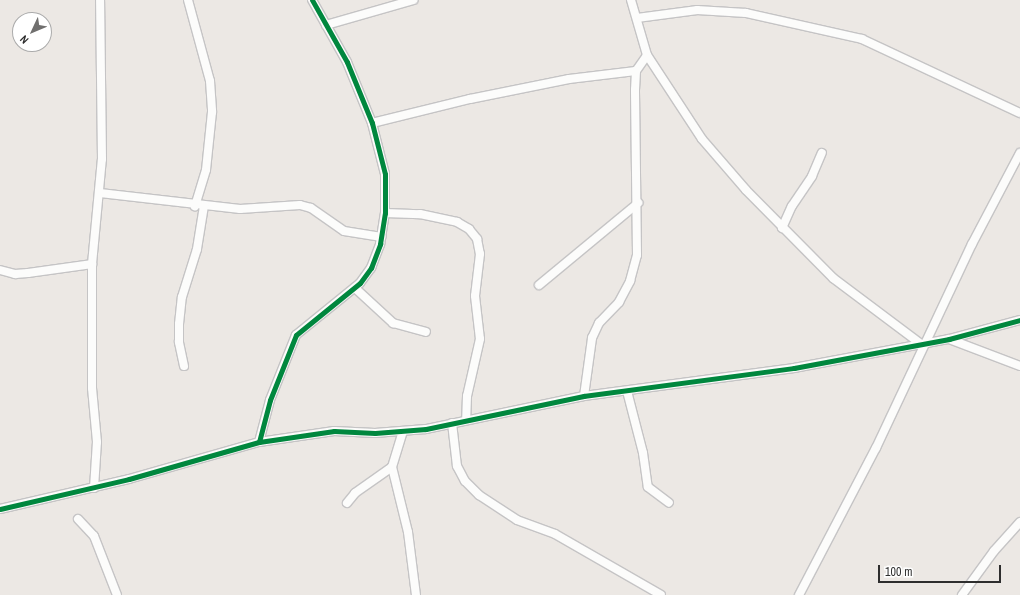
<!DOCTYPE html>
<style>
body{margin:0}
#map{position:relative;width:1020px;height:595px;overflow:hidden;background:#ece8e4;font-family:"Archivo Narrow",sans-serif}
div>[style]{position:absolute}
.roads{filter:drop-shadow(1px 0 #c5c4c5) drop-shadow(-1px 0 #c5c4c5) drop-shadow(0 1px #c5c4c5) drop-shadow(0 -1px #c5c4c5)}
.minor>*{height:8px;margin:-4px;padding:0 4px;transform-origin:4px;border-radius:4px;background:#fcfcfb}
.cycleway>*{height:5px;margin:-2.5px;padding:0 2.5px;transform-origin:2.5px;border-radius:2.5px;background:#00873e}
span{translate:-50% -50%;white-space:nowrap;text-align:center;line-height:1.15;-webkit-text-stroke:3px #fff;paint-order:stroke}
.north{position:absolute;left:12px;top:12px;width:40px;height:40px;box-sizing:border-box;background:#fff;border:1px solid #ababab;border-radius:50%;rotate:226deg;font-size:11px;font-weight:700;line-height:16px;text-align:center;color:#2e2e2e}
.north::after{content:'';display:block;margin:auto;width:14px;height:18px;background:#706f6e;clip-path:polygon(50% 0,100% 100%,50% 72%,0 100%)}
.scale{position:absolute;left:878px;top:565px;width:123px;height:18px;box-sizing:border-box;border:2px solid #2e2e2e;border-top:0;padding-left:5px;font-size:12px;line-height:14px;white-space:nowrap;color:#2e2e2e;-webkit-text-stroke:3px #fff;paint-order:stroke}
</style>
<div id="map">
<div class="roads">
<div class="minor">
<i style="left:188px;top:0;width:84px;rotate:74.8deg"></i>
<i style="left:210px;top:81px;width:31px;rotate:86deg"></i>
<i style="left:212px;top:112px;width:58px;rotate:95.9deg"></i>
<i style="left:206px;top:170px;width:38px;rotate:107deg"></i>
<i style="left:631px;top:0;width:57px;rotate:73.8deg"></i>
<i style="left:647px;top:55px;width:100px;rotate:56.8deg"></i>
<i style="left:702px;top:139px;width:67px;rotate:49.2deg"></i>
<i style="left:746px;top:190px;width:124px;rotate:45.3deg"></i>
<i style="left:833px;top:278px;width:110px;rotate:36.9deg"></i>
<i style="left:637px;top:18px;width:61px;rotate:-7.6deg"></i>
<i style="left:697px;top:10px;width:49px;rotate:3.5deg"></i>
<i style="left:746px;top:13px;width:119px;rotate:12.6deg"></i>
<i style="left:862px;top:39px;width:174px;rotate:25.1deg"></i>
<i style="left:326px;top:25px;width:91px;rotate:-16deg"></i>
<i style="left:372px;top:123px;width:101px;rotate:-13.8deg"></i>
<i style="left:470px;top:99px;width:101px;rotate:-11.4deg"></i>
<i style="left:569px;top:79px;width:67px;rotate:-6.8deg"></i>
<i style="left:100px;top:193px;width:141px;rotate:6.5deg"></i>
<i style="left:240px;top:209px;width:60px;rotate:-3.8deg"></i>
<i style="left:300px;top:205px;width:11px;rotate:15deg"></i>
<i style="left:311px;top:208px;width:40px;rotate:34.9deg"></i>
<i style="left:344px;top:231px;width:38px;rotate:9deg"></i>
<i style="left:385px;top:213px;width:35px;rotate:2deg"></i>
<i style="left:420px;top:214px;width:38px;rotate:12deg"></i>
<i style="left:457px;top:222px;width:14px;rotate:30deg"></i>
<i style="left:469px;top:229px;width:13px;rotate:51deg"></i>
<i style="left:477px;top:239px;width:15px;rotate:79deg"></i>
<i style="left:480px;top:254px;width:42px;rotate:96.8deg"></i>
<i style="left:475px;top:296px;width:43px;rotate:83.4deg"></i>
<i style="left:480px;top:339px;width:58px;rotate:102.8deg"></i>
<i style="left:467px;top:396px;width:24px;rotate:92deg"></i>
<i style="left:782px;top:228px;width:24px;rotate:-66deg"></i>
<i style="left:792px;top:206px;width:36px;rotate:-56deg"></i>
<i style="left:812px;top:176px;width:25px;rotate:-67deg"></i>
<i style="left:0;top:270px;width:16px;rotate:15deg"></i>
<i style="left:15px;top:274px;width:13px;rotate:-4deg"></i>
<i style="left:28px;top:273px;width:65px;rotate:-8deg"></i>
<i style="left:539px;top:285px;width:129px;rotate:-39.6deg"></i>
<i style="left:355px;top:288px;width:52px;rotate:42.6deg"></i>
<i style="left:393px;top:323px;width:34px;rotate:15deg"></i>
<i style="left:949px;top:339px;width:76px;rotate:20.8deg"></i>
<i style="left:184px;top:366px;width:25px;rotate:-102deg"></i>
<i style="left:179px;top:342px;width:18px;rotate:-90deg"></i>
<i style="left:179px;top:324px;width:27px;rotate:-84deg"></i>
<i style="left:182px;top:297px;width:50px;rotate:-72.6deg"></i>
<i style="left:197px;top:249px;width:44px;rotate:-80.8deg"></i>
<i style="left:627px;top:391px;width:64px;rotate:75.5deg"></i>
<i style="left:643px;top:453px;width:34px;rotate:82deg"></i>
<i style="left:648px;top:487px;width:26px;rotate:37deg"></i>
<i style="left:584px;top:396px;width:59px;rotate:-82.1deg"></i>
<i style="left:592px;top:338px;width:17px;rotate:-65deg"></i>
<i style="left:599px;top:323px;width:29px;rotate:-46deg"></i>
<i style="left:619px;top:302px;width:24px;rotate:-62deg"></i>
<i style="left:630px;top:281px;width:27px;rotate:-75deg"></i>
<i style="left:637px;top:255px;width:165px;rotate:-90.7deg"></i>
<i style="left:635px;top:90px;width:19px;rotate:-87deg"></i>
<i style="left:636px;top:71px;width:19px;rotate:-55deg"></i>
<i style="left:452px;top:423px;width:43px;rotate:83.4deg"></i>
<i style="left:457px;top:466px;width:17px;rotate:62deg"></i>
<i style="left:465px;top:481px;width:20px;rotate:45deg"></i>
<i style="left:479px;top:495px;width:45px;rotate:33.3deg"></i>
<i style="left:517px;top:520px;width:40px;rotate:20.2deg"></i>
<i style="left:555px;top:534px;width:122px;rotate:29.9deg"></i>
<i style="left:403px;top:431px;width:38px;rotate:107deg"></i>
<i style="left:392px;top:467px;width:67px;rotate:76.2deg"></i>
<i style="left:408px;top:532px;width:64px;rotate:82.8deg"></i>
<i style="left:259px;top:442px;width:43px;rotate:-75.3deg"></i>
<i style="left:270px;top:400px;width:70px;rotate:-68.2deg"></i>
<i style="left:296px;top:335px;width:82px;rotate:-39.1deg"></i>
<i style="left:360px;top:283px;width:19px;rotate:-54deg"></i>
<i style="left:371px;top:268px;width:26px;rotate:-69deg"></i>
<i style="left:380px;top:244px;width:31px;rotate:-81deg"></i>
<i style="left:385px;top:213px;width:39px;rotate:-90deg"></i>
<i style="left:385px;top:174px;width:53px;rotate:-104.3deg"></i>
<i style="left:372px;top:123px;width:66px;rotate:-112.3deg"></i>
<i style="left:347px;top:62px;width:71px;rotate:-119.4deg"></i>
<i style="left:94px;top:488px;width:46px;rotate:-86.3deg"></i>
<i style="left:97px;top:442px;width:54px;rotate:-95.3deg"></i>
<i style="left:92px;top:388px;width:124px;rotate:-90deg"></i>
<i style="left:92px;top:264px;width:105px;rotate:-84.6deg"></i>
<i style="left:102px;top:159px;width:159px;rotate:-90.7deg"></i>
<i style="left:347px;top:503px;width:13px;rotate:-51deg"></i>
<i style="left:355px;top:493px;width:45px;rotate:-35.1deg"></i>
<i style="left:0;top:509px;width:132px;rotate:-13.1deg"></i>
<i style="left:129px;top:479px;width:135px;rotate:-15.9deg"></i>
<i style="left:259px;top:442px;width:76px;rotate:-8.3deg"></i>
<i style="left:334px;top:431px;width:41px;rotate:2.8deg"></i>
<i style="left:375px;top:433px;width:51px;rotate:-4.5deg"></i>
<i style="left:426px;top:429px;width:161px;rotate:-11.8deg"></i>
<i style="left:584px;top:396px;width:212px;rotate:-7.6deg"></i>
<i style="left:794px;top:368px;width:158px;rotate:-10.6deg"></i>
<i style="left:949px;top:339px;width:73px;rotate:-15deg"></i>
<i style="left:78px;top:519px;width:23px;rotate:47deg"></i>
<i style="left:94px;top:536px;width:63px;rotate:68.7deg"></i>
<i style="left:799px;top:595px;width:166px;rotate:-62.4deg"></i>
<i style="left:876px;top:448px;width:225px;rotate:-64.8deg"></i>
<i style="left:972px;top:244px;width:103px;rotate:-62.2deg"></i>
<i style="left:962px;top:595px;width:54px;rotate:-54deg"></i>
<i style="left:994px;top:551px;width:39px;rotate:-48deg"></i>
</div>
</div>
<div class="cycleway">
<i style="left:259px;top:442px;width:43px;rotate:-75.3deg"></i>
<i style="left:270px;top:400px;width:70px;rotate:-68.2deg"></i>
<i style="left:296px;top:335px;width:82px;rotate:-39.1deg"></i>
<i style="left:360px;top:283px;width:19px;rotate:-54deg"></i>
<i style="left:371px;top:268px;width:26px;rotate:-69deg"></i>
<i style="left:380px;top:244px;width:31px;rotate:-81deg"></i>
<i style="left:385px;top:213px;width:39px;rotate:-90deg"></i>
<i style="left:385px;top:174px;width:53px;rotate:-104.3deg"></i>
<i style="left:372px;top:123px;width:66px;rotate:-112.3deg"></i>
<i style="left:347px;top:62px;width:71px;rotate:-119.4deg"></i>
<i style="left:0;top:509px;width:132px;rotate:-13.1deg"></i>
<i style="left:129px;top:479px;width:135px;rotate:-15.9deg"></i>
<i style="left:259px;top:442px;width:76px;rotate:-8.3deg"></i>
<i style="left:334px;top:431px;width:41px;rotate:2.8deg"></i>
<i style="left:375px;top:433px;width:51px;rotate:-4.5deg"></i>
<i style="left:426px;top:429px;width:161px;rotate:-11.8deg"></i>
<i style="left:584px;top:396px;width:212px;rotate:-7.6deg"></i>
<i style="left:794px;top:368px;width:158px;rotate:-10.6deg"></i>
<i style="left:949px;top:339px;width:73px;rotate:-15deg"></i>
</div>
<div class="north">N</div>
<div class="scale">100 m</div>
</div>
